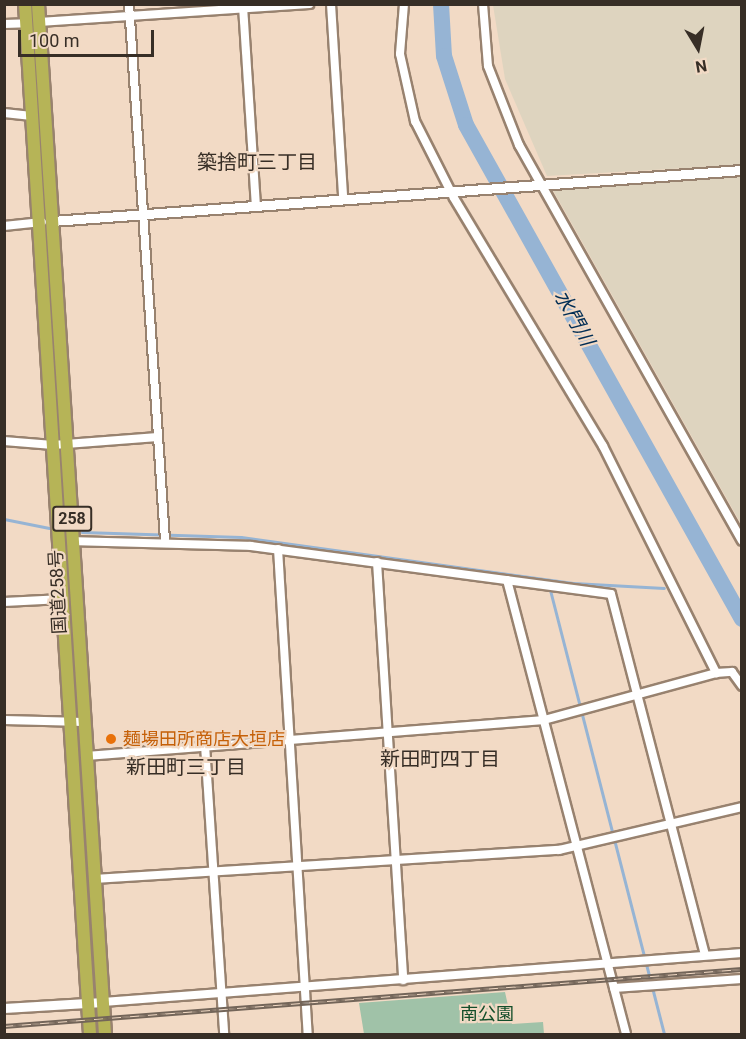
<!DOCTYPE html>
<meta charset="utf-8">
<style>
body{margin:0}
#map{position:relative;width:746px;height:1039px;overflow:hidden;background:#f2dac5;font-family:Roboto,"Noto Sans JP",sans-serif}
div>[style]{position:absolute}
.industrial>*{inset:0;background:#ded4bf}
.green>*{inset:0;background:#a0c2a8}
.stream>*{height:3px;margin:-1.5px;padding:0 1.5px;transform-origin:1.5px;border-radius:1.5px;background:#96b4d4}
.river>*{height:16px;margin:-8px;padding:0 8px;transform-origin:8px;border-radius:8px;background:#96b4d4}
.roads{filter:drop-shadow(2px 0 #98826f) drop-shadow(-2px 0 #98826f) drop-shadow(0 2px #98826f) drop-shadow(0 -2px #98826f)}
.minor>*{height:8px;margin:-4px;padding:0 4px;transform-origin:4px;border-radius:4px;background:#fff}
.tertiary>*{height:9px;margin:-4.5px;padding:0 4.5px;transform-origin:4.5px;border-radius:4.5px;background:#fff}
.trunk>*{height:12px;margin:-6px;padding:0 6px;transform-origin:6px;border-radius:6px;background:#b6b457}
.rail>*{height:5px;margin-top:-2.5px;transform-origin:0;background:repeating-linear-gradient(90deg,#f2dac5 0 9px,#736559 0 18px);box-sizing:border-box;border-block:2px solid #736559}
.dots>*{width:16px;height:16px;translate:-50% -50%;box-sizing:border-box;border:3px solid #f2dac5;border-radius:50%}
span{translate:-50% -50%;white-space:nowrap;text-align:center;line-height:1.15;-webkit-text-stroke:4.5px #f2dac5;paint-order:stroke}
.shield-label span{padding:2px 4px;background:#f2dac5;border:2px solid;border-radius:4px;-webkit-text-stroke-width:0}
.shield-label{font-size:16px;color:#372e26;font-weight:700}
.street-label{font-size:18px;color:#372e26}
.food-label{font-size:18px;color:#c56008}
.left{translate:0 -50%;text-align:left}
.park-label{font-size:18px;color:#134e2a}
.neighbourhood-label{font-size:20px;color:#372e26}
.water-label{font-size:20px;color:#002d54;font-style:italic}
.frame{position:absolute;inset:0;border:6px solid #372e26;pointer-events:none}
.north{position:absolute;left:668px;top:18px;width:60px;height:60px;-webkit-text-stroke:4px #f2dac5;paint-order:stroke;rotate:170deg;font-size:16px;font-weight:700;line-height:24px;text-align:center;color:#372e26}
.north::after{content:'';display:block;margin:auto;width:21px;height:27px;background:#372e26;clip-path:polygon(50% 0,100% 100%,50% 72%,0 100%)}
.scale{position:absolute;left:18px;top:30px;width:136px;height:27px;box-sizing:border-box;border:3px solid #372e26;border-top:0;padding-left:8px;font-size:18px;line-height:21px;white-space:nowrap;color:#372e26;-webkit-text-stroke:4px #f2dac5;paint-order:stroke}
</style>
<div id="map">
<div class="industrial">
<i style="clip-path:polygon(493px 5px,741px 5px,741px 165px,547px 176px,505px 79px)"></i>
<i style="clip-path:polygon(741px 174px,741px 524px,550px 185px)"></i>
</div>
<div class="green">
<i style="clip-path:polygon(505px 992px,512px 1024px,543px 1022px,544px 1034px,364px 1034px,359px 1003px)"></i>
</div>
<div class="stream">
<i style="left:4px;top:519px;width:46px;rotate:11.3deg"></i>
<i style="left:82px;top:532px;width:159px;rotate:1.8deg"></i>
<i style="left:241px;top:537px;width:335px;rotate:7.9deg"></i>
<i style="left:573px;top:583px;width:91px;rotate:3.1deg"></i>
<i style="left:549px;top:586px;width:463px;rotate:75.6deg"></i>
</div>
<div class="river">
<i style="left:441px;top:4px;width:52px;rotate:86.7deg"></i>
<i style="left:444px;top:56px;width:72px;rotate:72.3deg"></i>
<i style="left:466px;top:125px;width:566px;rotate:60.81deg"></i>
</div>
<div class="roads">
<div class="minor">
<i style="left:129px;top:4px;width:537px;rotate:86.16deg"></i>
<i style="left:331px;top:4px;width:193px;rotate:86.4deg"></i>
<i style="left:404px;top:4px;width:50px;rotate:94.6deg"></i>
<i style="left:400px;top:54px;width:69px;rotate:77.4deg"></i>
<i style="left:415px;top:121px;width:86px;rotate:63.1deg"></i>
<i style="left:454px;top:198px;width:289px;rotate:59deg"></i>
<i style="left:603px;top:446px;width:254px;rotate:63.5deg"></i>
<i style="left:483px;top:4px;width:62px;rotate:85.4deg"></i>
<i style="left:488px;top:66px;width:85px;rotate:68.6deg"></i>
<i style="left:519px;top:145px;width:454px;rotate:60.6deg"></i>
<i style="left:243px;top:6px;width:199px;rotate:86.3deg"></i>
<i style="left:39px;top:22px;width:271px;rotate:-3.8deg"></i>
<i style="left:4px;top:24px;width:23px;rotate:-2deg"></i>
<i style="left:4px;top:113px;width:28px;rotate:6deg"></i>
<i style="left:4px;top:226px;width:38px;rotate:-6deg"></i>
<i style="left:4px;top:441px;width:49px;rotate:4.7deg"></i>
<i style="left:53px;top:445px;width:105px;rotate:-4.4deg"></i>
<i style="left:73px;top:541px;width:178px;rotate:1.6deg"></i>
<i style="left:251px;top:546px;width:363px;rotate:7.6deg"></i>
<i style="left:611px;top:594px;width:373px;rotate:75.4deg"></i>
<i style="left:278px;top:549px;width:486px;rotate:86.5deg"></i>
<i style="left:377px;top:562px;width:419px;rotate:86.4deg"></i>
<i style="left:507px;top:580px;width:469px;rotate:75.3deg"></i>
<i style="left:4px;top:602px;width:59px;rotate:-2.9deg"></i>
<i style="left:4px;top:720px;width:80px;rotate:1.4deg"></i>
<i style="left:205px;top:745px;width:290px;rotate:86.2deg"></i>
<i style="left:87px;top:756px;width:458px;rotate:-4.5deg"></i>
<i style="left:544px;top:720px;width:178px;rotate:-15.3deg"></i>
<i style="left:716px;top:673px;width:16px;rotate:-4deg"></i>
<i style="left:732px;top:672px;width:17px;rotate:54deg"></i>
<i style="left:94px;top:879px;width:466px;rotate:-3.6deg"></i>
<i style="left:559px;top:850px;width:188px;rotate:-13.2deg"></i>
<i style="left:614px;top:988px;width:128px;rotate:-4deg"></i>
<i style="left:103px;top:1002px;width:641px;rotate:-4.38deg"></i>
</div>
<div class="tertiary">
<i style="left:52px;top:221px;width:692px;rotate:-4.23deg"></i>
<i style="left:4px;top:1008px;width:99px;rotate:-3.5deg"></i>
</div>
<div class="trunk">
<i style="left:25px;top:4px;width:1032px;rotate:86.39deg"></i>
<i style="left:38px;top:4px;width:1032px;rotate:86.28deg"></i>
</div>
</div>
<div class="rail">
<i style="left:4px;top:1026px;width:740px;rotate:-4.42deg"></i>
</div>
<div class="dots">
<i style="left:111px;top:739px;background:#e8710a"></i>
</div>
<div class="shield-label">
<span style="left:72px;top:519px">258</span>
</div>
<div class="street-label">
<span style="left:58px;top:592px;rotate:-93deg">国道258号</span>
</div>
<div class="food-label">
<span class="left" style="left:123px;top:739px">麺場田所商店大垣店</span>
</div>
<div class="park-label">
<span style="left:487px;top:1014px">南公園</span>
</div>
<div class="neighbourhood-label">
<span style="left:257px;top:162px">築捨町三丁目</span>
<span style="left:440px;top:759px">新田町四丁目</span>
<span style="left:186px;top:767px">新田町三丁目</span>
</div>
<div class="water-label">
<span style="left:574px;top:318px;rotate:61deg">水門川</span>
</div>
<div class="frame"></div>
<div class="north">N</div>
<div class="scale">100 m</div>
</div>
